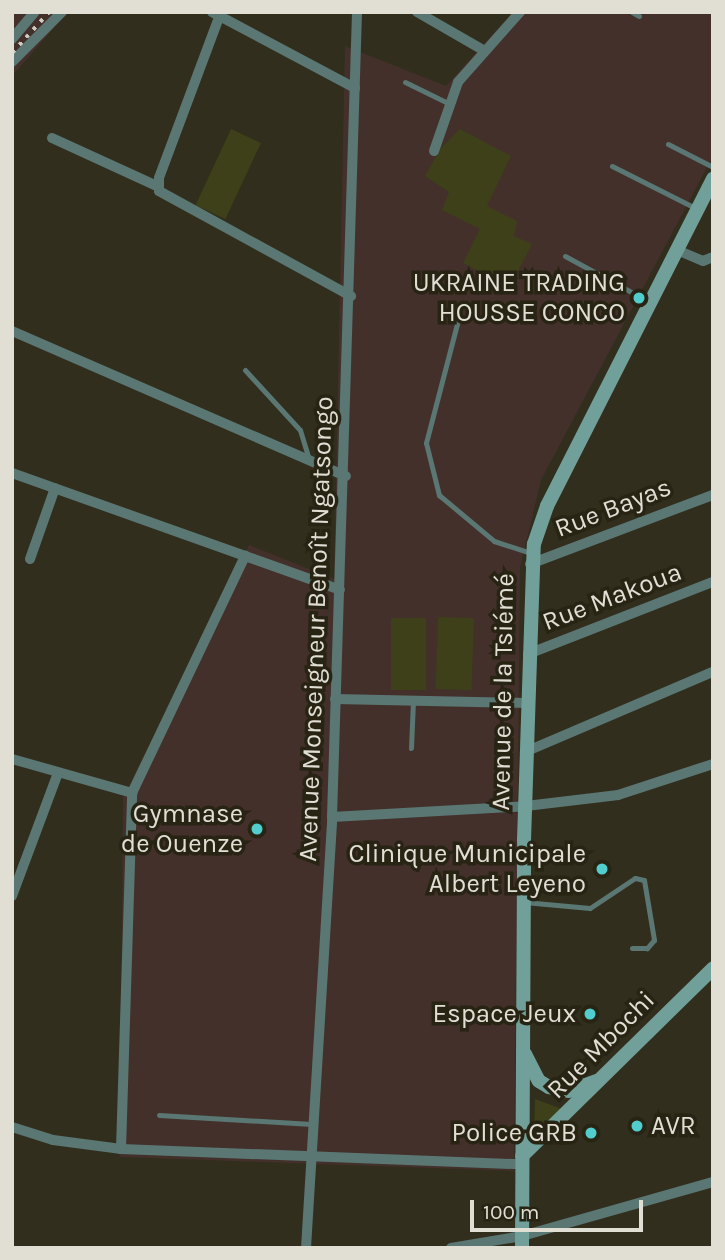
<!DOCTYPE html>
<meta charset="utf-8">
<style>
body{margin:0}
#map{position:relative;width:725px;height:1260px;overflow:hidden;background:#322e1d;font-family:Karla,sans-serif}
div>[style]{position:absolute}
.industrial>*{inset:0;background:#43302b}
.green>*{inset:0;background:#3d4018;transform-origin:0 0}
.lane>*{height:5px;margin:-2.5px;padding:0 2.5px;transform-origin:2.5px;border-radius:2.5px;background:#5a7773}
.street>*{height:10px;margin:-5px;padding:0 5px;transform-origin:5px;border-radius:5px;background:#5a7773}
.secondary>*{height:14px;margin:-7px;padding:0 7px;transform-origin:7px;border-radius:7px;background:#71a09a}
.rail>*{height:3.5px;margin-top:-1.75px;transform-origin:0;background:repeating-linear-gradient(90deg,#ccc9be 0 3.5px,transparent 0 10.5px)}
.dots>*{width:19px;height:19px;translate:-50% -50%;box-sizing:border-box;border:4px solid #282414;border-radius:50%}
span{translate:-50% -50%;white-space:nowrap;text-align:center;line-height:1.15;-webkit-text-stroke:7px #282414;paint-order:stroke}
.poi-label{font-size:26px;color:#e1ded4}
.right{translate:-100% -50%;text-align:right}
.left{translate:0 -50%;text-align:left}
.street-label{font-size:26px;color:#e1ded4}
.frame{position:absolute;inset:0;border:14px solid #e1ded4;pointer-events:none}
.scale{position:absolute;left:470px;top:1200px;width:173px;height:32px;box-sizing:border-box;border:4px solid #e1ded4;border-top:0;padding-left:9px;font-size:21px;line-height:24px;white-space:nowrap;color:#e1ded4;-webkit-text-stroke:5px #282414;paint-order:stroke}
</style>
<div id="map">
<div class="industrial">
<i style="clip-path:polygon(12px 12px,68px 12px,12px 76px)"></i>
<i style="clip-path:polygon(513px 12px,713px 12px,713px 156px,541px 480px,520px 568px,514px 1171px,120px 1157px,123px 798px,249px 545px,334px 579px,345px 46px,446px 86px)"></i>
</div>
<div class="green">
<i style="left:231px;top:129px;width:33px;height:84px;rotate:25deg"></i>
<i style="clip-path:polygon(460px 129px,511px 156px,487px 206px,517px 221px,514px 236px,532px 244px,510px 287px,463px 263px,480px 229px,442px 210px,449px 192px,425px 176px,440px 149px)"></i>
<i style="left:438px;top:617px;width:36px;height:72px;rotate:2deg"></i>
<i style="left:391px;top:618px;width:35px;height:72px"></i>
<i style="clip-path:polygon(535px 1099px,562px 1109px,534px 1138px)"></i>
</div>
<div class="lane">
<i style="left:632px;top:12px;width:8px;rotate:30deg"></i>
<i style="left:405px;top:82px;width:50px;rotate:26.1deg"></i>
<i style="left:668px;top:144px;width:51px;rotate:27.1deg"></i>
<i style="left:612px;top:166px;width:95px;rotate:26.8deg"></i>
<i style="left:565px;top:256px;width:94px;rotate:28.5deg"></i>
<i style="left:458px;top:320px;width:127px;rotate:104.6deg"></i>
<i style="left:426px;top:443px;width:54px;rotate:76deg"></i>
<i style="left:439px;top:495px;width:72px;rotate:39.9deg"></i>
<i style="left:494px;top:541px;width:40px;rotate:18deg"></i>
<i style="left:245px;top:370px;width:81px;rotate:47.5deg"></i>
<i style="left:300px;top:430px;width:31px;rotate:73deg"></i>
<i style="left:411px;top:748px;width:47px;rotate:-87.6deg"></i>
<i style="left:524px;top:902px;width:66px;rotate:5.2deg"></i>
<i style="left:590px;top:908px;width:54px;rotate:-33.7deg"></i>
<i style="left:635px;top:878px;width:9px;rotate:13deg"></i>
<i style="left:644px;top:880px;width:61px;rotate:80.5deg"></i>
<i style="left:654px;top:940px;width:11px;rotate:131deg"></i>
<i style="left:647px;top:948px;width:15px;rotate:180deg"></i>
<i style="left:159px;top:1115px;width:153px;rotate:3.4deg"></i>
</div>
<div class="street">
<i style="left:212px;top:12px;width:162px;rotate:28deg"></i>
<i style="left:221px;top:12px;width:177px;rotate:110.5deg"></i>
<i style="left:159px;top:178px;width:13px;rotate:90deg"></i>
<i style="left:159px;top:191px;width:219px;rotate:28.7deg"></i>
<i style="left:417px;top:12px;width:76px;rotate:29.9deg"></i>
<i style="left:12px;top:39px;width:35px;rotate:-50deg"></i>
<i style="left:12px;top:62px;width:71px;rotate:-45deg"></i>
<i style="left:52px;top:138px;width:115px;rotate:24.6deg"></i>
<i style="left:434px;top:151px;width:73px;rotate:-70.8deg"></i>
<i style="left:458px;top:82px;width:94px;rotate:-48.5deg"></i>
<i style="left:677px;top:250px;width:28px;rotate:23deg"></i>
<i style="left:703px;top:261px;width:11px;rotate:-22deg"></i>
<i style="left:12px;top:331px;width:364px;rotate:23.5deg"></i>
<i style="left:12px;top:473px;width:348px;rotate:19.6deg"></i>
<i style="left:30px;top:559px;width:75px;rotate:-70.6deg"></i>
<i style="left:530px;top:564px;width:196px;rotate:-20.7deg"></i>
<i style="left:528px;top:654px;width:199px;rotate:-21.3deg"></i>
<i style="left:335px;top:699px;width:191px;rotate:1.2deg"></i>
<i style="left:525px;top:752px;width:204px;rotate:-23.1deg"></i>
<i style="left:12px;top:759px;width:125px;rotate:15.8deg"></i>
<i style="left:332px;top:817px;width:194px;rotate:-3.2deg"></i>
<i style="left:526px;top:806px;width:93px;rotate:-6.8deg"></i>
<i style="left:618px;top:795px;width:100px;rotate:-18.1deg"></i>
<i style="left:12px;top:896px;width:131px;rotate:-69.5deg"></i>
<i style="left:12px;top:1127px;width:43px;rotate:17.6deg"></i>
<i style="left:53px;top:1140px;width:69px;rotate:7.5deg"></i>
<i style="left:121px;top:1149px;width:399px;rotate:2.2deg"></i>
<i style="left:121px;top:1149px;width:356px;rotate:-88.2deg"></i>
<i style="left:132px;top:793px;width:263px;rotate:-64.5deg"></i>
<i style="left:306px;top:1248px;width:432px;rotate:-86.5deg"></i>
<i style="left:332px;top:817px;width:805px;rotate:-88.22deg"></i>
<i style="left:451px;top:1248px;width:72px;rotate:-9.6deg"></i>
<i style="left:522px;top:1236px;width:198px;rotate:-15.8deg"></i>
</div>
<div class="secondary">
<i style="left:525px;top:1054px;width:30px;rotate:63deg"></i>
<i style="left:539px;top:1081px;width:12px;rotate:31deg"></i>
<i style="left:549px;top:1087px;width:20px;rotate:11deg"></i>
<i style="left:569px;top:1091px;width:29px;rotate:-20deg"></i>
<i style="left:522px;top:1156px;width:268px;rotate:-44.5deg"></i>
<i style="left:522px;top:1248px;width:408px;rotate:-89.7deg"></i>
<i style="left:524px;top:840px;width:296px;rotate:-88.1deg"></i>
<i style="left:534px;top:544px;width:40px;rotate:-71.1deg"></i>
<i style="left:547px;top:506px;width:367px;rotate:-63.1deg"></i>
</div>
<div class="rail">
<i style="left:12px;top:53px;width:55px;rotate:-47.9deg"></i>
</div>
<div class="dots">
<i style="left:639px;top:298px;background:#52cdcd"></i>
<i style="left:257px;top:829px;background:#52cdcd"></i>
<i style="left:602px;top:869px;background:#52cdcd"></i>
<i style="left:590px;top:1014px;background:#52cdcd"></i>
<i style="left:637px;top:1126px;background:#52cdcd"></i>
<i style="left:591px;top:1133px;background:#52cdcd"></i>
</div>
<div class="poi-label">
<span class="right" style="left:625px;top:298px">UKRAINE TRADING<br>HOUSSE CONCO</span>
<span class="right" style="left:243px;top:829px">Gymnase<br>de Ouenze</span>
<span class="right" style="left:586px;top:869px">Clinique Municipale<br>Albert Leyeno</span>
<span class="right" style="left:576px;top:1014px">Espace Jeux</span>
<span class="left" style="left:651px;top:1126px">AVR</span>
<span class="right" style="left:577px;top:1133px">Police GRB</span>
</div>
<div class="street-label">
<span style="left:613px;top:508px;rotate:-21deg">Rue Bayas</span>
<span style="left:612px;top:597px;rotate:-21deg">Rue Makoua</span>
<span style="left:316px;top:629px;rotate:-88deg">Avenue Monseigneur Benoît Ngatsongo</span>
<span style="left:503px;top:692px;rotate:-89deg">Avenue de la Tsiémé</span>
<span style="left:601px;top:1045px;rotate:-45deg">Rue Mbochi</span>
</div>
<div class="frame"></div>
<div class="scale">100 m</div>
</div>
